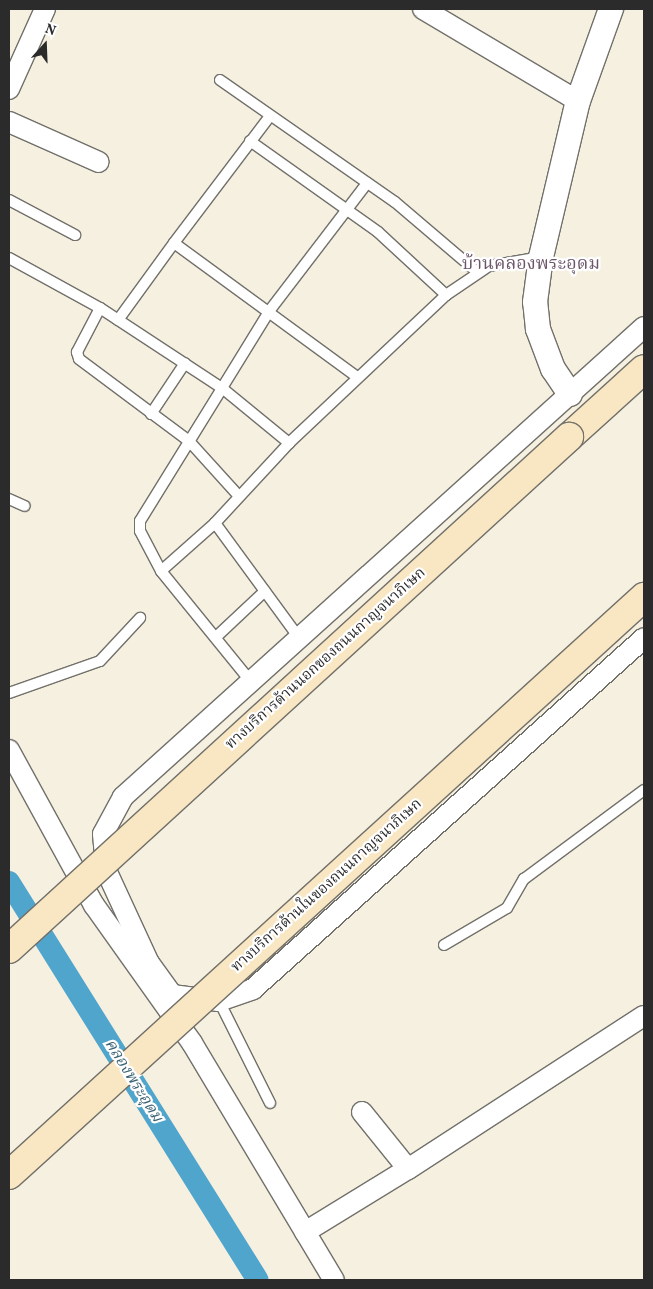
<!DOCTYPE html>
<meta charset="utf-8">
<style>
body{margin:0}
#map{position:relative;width:653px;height:1289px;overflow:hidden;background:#f5f0e0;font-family:Vollkorn,"Noto Serif Thai",serif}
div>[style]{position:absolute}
.canal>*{height:22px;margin:-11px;padding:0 11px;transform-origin:11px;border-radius:11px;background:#4fa5cb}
.roads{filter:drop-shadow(1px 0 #72706a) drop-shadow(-1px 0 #72706a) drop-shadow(0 1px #72706a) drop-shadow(0 -1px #72706a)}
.service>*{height:10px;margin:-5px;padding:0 5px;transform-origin:5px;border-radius:5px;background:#fff}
.minor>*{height:20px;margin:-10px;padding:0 10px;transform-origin:10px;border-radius:10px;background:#fff}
.tertiary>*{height:24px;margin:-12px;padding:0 12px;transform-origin:12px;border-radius:12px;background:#fff}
.secondary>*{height:28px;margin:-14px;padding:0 14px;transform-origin:14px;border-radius:14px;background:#f9e7c3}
.bridges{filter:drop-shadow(1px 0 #72706a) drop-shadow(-1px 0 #72706a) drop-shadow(0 1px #72706a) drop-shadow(0 -1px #72706a)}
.secondary-bridge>*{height:28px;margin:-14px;padding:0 14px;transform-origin:14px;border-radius:14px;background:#f9e7c3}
span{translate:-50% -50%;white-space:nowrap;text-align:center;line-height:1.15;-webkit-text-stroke:4.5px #fff;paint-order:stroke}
.street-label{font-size:15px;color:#2b2b2b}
.water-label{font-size:16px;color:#3b6273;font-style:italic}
.quarter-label{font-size:18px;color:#6b5568}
.frame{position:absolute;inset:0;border:10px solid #2b2b2b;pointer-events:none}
.north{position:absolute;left:20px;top:20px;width:50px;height:50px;-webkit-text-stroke:4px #fff;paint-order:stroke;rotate:20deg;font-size:14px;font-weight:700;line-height:20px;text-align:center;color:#2b2b2b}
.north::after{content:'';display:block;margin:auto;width:18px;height:22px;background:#2b2b2b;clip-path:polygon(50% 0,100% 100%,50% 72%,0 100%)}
</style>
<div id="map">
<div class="canal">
<i style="left:9px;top:882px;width:469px;rotate:58deg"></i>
</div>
<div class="roads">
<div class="service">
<i style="left:220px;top:80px;width:213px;rotate:34.9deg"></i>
<i style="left:395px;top:202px;width:106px;rotate:40.4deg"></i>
<i style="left:270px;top:116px;width:159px;rotate:127.1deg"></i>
<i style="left:174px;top:243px;width:227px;rotate:36.2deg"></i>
<i style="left:250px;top:141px;width:157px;rotate:35.4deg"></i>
<i style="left:378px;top:232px;width:93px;rotate:42.8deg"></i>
<i style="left:9px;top:200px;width:75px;rotate:27.9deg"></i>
<i style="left:9px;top:258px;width:104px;rotate:28.8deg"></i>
<i style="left:100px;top:308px;width:146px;rotate:33.3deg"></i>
<i style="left:222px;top:388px;width:92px;rotate:-58.4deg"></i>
<i style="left:270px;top:310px;width:160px;rotate:-52.6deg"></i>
<i style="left:100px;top:308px;width:50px;rotate:117.6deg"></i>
<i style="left:77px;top:352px;width:7px;rotate:74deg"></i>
<i style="left:79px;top:359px;width:137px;rotate:36.7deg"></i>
<i style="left:189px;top:441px;width:73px;rotate:47.8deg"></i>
<i style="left:118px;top:320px;width:95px;rotate:-54deg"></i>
<i style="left:151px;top:414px;width:61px;rotate:-56.3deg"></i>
<i style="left:9px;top:499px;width:17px;rotate:24deg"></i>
<i style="left:215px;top:523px;width:144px;rotate:53.8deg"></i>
<i style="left:161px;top:571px;width:72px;rotate:-41.6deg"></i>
<i style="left:215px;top:523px;width:109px;rotate:-47.2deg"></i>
<i style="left:289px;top:443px;width:216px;rotate:-43.3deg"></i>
<i style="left:446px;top:295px;width:52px;rotate:-34deg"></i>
<i style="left:489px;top:266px;width:53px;rotate:-9.8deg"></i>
<i style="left:216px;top:637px;width:67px;rotate:-43.2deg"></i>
<i style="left:252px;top:683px;width:144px;rotate:-129.1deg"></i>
<i style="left:161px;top:571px;width:45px;rotate:-117.7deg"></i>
<i style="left:140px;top:531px;width:10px;rotate:-90deg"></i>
<i style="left:140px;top:521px;width:156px;rotate:-58.3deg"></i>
<i style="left:222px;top:388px;width:87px;rotate:39.4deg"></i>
<i style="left:9px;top:693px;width:96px;rotate:-19.4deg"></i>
<i style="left:100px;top:661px;width:59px;rotate:-47.1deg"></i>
<i style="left:444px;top:945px;width:73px;rotate:-30.4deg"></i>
<i style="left:507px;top:908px;width:34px;rotate:-60deg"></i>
<i style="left:524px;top:879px;width:149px;rotate:-36.6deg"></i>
<i style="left:219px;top:1001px;width:114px;rotate:63.4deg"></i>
</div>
<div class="minor">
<i style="left:423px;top:9px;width:180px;rotate:30.7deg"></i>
<i style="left:9px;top:89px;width:88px;rotate:-65.8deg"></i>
<i style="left:9px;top:122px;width:98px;rotate:24deg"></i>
<i style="left:644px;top:327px;width:702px;rotate:137.95deg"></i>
<i style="left:123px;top:797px;width:42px;rotate:118.4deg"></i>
<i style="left:103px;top:834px;width:36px;rotate:85deg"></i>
<i style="left:106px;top:870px;width:102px;rotate:65.2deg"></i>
<i style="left:149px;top:963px;width:39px;rotate:54deg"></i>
<i style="left:172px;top:995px;width:47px;rotate:7.3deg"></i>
<i style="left:219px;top:1001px;width:36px;rotate:-19deg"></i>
<i style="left:253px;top:989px;width:525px;rotate:-41.91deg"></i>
<i style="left:9px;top:750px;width:177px;rotate:61.3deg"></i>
<i style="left:94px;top:905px;width:169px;rotate:54.6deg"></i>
<i style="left:192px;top:1043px;width:276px;rotate:59.1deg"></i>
<i style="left:362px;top:1112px;width:73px;rotate:51.1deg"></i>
<i style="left:408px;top:1169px;width:281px;rotate:-33deg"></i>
<i style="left:305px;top:1232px;width:121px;rotate:-31.5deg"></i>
</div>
<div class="tertiary">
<i style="left:570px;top:394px;width:30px;rotate:-124deg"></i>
<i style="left:553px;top:369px;width:43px;rotate:-110.6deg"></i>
<i style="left:538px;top:329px;width:27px;rotate:-96deg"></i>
<i style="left:535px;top:302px;width:45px;rotate:-82.4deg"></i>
<i style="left:541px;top:257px;width:160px;rotate:-76.7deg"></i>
<i style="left:578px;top:101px;width:98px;rotate:-70.3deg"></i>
</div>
<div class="secondary">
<i style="left:569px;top:437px;width:101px;rotate:-42.2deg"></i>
</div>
</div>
<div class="bridges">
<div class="secondary-bridge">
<i style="left:9px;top:949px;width:759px;rotate:-42.44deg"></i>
<i style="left:9px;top:1175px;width:859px;rotate:-42.31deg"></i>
</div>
</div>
<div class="street-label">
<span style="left:326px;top:659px;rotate:-42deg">ทางบริการด้านนอกของถนนกาญจนาภิเษก</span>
<span style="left:327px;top:886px;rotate:-42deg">ทางบริการด้านในของถนนกาญจนาภิเษก</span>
</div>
<div class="water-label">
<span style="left:133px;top:1081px;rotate:58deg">คลองพระอุดม</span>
</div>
<div class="quarter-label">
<span style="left:531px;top:265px">บ้านคลองพระอุดม</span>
</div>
<div class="frame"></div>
<div class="north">N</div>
</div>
